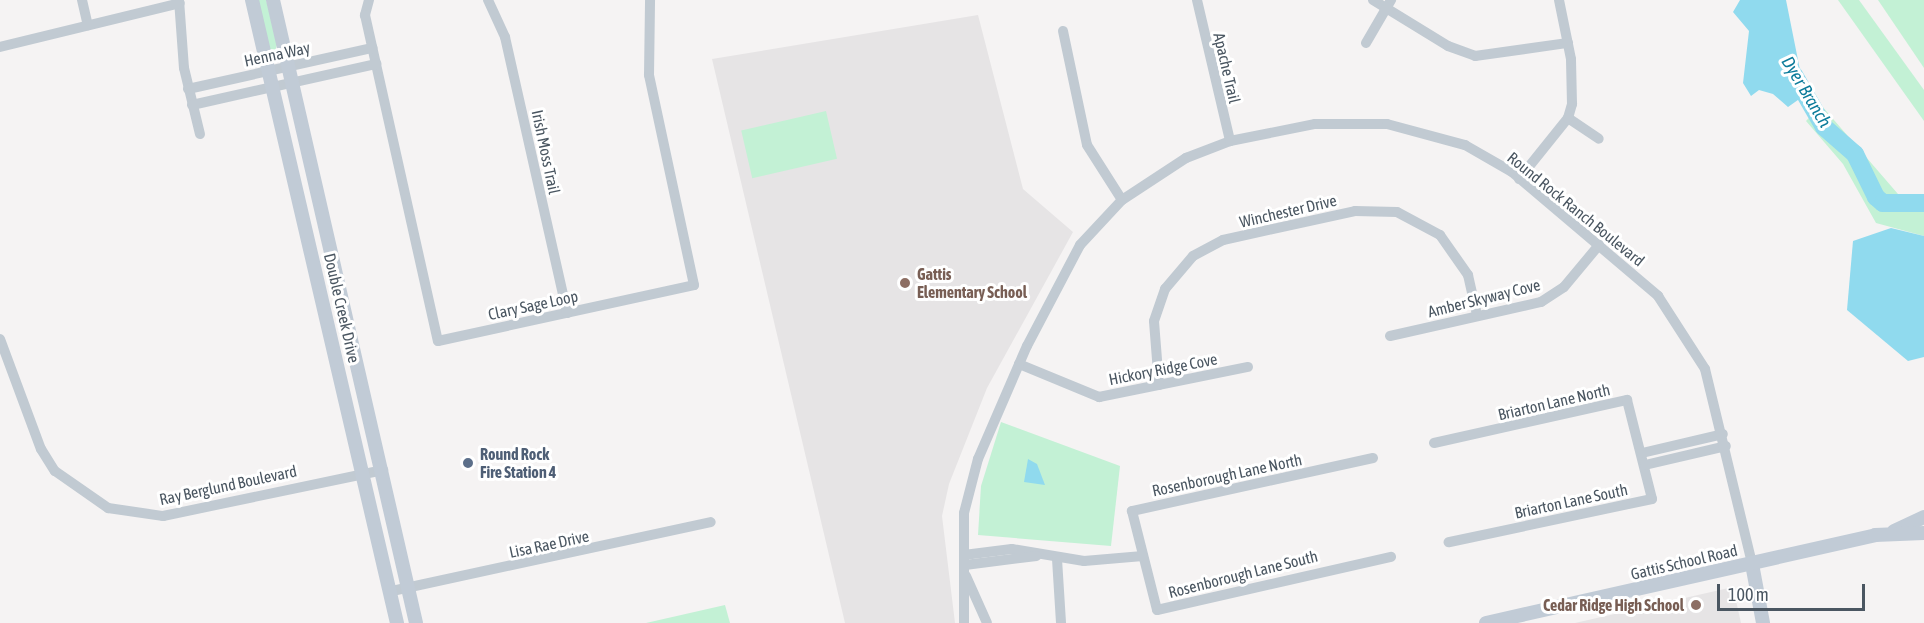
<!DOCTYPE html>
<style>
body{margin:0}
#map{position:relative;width:1924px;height:623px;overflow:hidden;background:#f5f3f3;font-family:"Asap Condensed",sans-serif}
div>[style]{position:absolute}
.education>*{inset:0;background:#e6e4e5}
.green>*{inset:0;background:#c3f1d5;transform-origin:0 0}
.water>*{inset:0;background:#90daee}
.river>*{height:18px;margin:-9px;padding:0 9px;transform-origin:9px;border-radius:9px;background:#90daee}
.street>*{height:10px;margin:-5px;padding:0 5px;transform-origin:5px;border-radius:5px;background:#c1cad2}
.secondary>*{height:14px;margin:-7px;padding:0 7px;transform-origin:7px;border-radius:7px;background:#c1cbd6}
.dots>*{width:16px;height:16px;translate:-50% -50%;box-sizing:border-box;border:3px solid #fff;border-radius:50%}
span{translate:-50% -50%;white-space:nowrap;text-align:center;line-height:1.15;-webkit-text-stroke:6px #fff;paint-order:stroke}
.street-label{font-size:16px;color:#4a5661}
.education-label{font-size:16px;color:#785e54;font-weight:700}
.left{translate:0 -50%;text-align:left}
.right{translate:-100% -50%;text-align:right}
.service-label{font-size:16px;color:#4e5e75;font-weight:700}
.water-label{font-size:18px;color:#0c7c9b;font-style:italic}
.scale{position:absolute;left:1717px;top:584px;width:148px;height:27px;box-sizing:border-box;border:3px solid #4a5661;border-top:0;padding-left:8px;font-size:18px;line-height:21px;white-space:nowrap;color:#4a5661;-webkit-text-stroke:4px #fff;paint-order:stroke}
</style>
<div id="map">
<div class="education">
<i style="clip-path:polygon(978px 15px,1023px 189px,1073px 232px,987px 388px,949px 484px,942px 516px,955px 623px,845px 623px,712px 59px)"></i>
<i style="clip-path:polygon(1733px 587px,1741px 623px,1575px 623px)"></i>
</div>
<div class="green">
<i style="clip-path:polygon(257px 0,266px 0,268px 7px,277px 45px,272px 59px)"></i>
<i style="clip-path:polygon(1838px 0,1859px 0,1924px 90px,1924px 121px)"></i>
<i style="clip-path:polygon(1878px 0,1924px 0,1924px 68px)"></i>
<i style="clip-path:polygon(1821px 105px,1898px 194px,1924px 195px,1924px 236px,1876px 223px,1843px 164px,1806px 121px)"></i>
<i style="left:826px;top:111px;width:49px;height:87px;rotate:77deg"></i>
<i style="clip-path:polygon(1001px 422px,1120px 466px,1111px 546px,978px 535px,981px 486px)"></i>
<i style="clip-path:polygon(725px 605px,730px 623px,646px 623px)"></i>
</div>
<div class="water">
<i style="clip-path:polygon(1740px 0,1786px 0,1805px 95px,1788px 107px,1773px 94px,1759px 90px,1751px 96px,1743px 83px,1749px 31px,1733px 12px)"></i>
<i style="clip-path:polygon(1891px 228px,1924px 236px,1924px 357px,1908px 361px,1847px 310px,1853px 241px)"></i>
<i style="clip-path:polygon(1028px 459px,1037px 464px,1045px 485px,1024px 482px)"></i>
</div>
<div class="river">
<i style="left:1794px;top:75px;width:60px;rotate:60deg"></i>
<i style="left:1824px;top:127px;width:41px;rotate:41.1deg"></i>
<i style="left:1855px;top:154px;width:48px;rotate:64deg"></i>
<i style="left:1876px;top:197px;width:9px;rotate:41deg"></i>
<i style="left:1883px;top:203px;width:41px"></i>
</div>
<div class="street">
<i style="left:82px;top:0;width:26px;rotate:77deg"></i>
<i style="left:179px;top:0;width:68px;rotate:85.8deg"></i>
<i style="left:184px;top:68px;width:68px;rotate:76.4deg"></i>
<i style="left:369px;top:0;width:16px;rotate:105deg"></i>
<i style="left:365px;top:15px;width:334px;rotate:77.4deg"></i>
<i style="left:438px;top:341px;width:262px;rotate:-12.3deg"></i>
<i style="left:694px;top:285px;width:215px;rotate:-102.1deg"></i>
<i style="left:649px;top:75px;width:75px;rotate:-89.2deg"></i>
<i style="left:488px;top:0;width:41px;rotate:65.3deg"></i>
<i style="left:505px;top:37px;width:283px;rotate:77.3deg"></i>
<i style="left:1197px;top:0;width:145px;rotate:76.8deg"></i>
<i style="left:1373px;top:0;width:88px;rotate:31.5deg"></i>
<i style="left:1448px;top:46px;width:29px;rotate:20deg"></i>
<i style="left:1475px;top:56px;width:94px;rotate:-8deg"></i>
<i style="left:1063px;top:31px;width:116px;rotate:78.1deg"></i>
<i style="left:1087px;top:145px;width:65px;rotate:57.5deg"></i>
<i style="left:1366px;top:43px;width:50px;rotate:-59.8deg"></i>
<i style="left:0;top:47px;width:185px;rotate:-13.7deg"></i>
<i style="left:188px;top:89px;width:189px;rotate:-12.6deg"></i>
<i style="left:192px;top:105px;width:189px;rotate:-12.6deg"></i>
<i style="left:1568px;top:118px;width:37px;rotate:34deg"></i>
<i style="left:1519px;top:179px;width:78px;rotate:-51.2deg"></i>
<i style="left:1568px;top:118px;width:15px;rotate:-74deg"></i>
<i style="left:1572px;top:104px;width:45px;rotate:-91.3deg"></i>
<i style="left:1571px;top:59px;width:60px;rotate:-101.5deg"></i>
<i style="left:1390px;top:336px;width:155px;rotate:-12.7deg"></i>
<i style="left:1541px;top:302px;width:27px;rotate:-33deg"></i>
<i style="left:1564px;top:287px;width:55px;rotate:-50.2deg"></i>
<i style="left:0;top:339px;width:117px;rotate:69.6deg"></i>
<i style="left:41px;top:449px;width:26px;rotate:58deg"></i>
<i style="left:55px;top:471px;width:65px;rotate:34.9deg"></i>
<i style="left:108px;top:508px;width:56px;rotate:8.3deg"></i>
<i style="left:163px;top:516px;width:225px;rotate:-11.8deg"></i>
<i style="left:1019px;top:364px;width:87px;rotate:22.4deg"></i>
<i style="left:1099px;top:397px;width:152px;rotate:-11.4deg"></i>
<i style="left:1159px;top:385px;width:64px;rotate:-94.5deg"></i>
<i style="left:1154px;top:321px;width:34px;rotate:-71deg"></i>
<i style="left:1165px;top:289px;width:43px;rotate:-49.7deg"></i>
<i style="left:1193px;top:256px;width:34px;rotate:-28deg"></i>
<i style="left:1223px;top:240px;width:135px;rotate:-12.4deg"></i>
<i style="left:1355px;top:211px;width:42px;rotate:1.4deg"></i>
<i style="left:1397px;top:212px;width:49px;rotate:28.1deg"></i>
<i style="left:1440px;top:235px;width:49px;rotate:55deg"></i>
<i style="left:1468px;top:275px;width:41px;rotate:77.3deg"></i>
<i style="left:1434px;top:443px;width:198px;rotate:-12.6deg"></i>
<i style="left:1627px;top:400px;width:102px;rotate:75.8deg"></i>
<i style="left:1652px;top:499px;width:208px;rotate:168deg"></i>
<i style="left:1642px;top:453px;width:83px;rotate:-13.2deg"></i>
<i style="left:1373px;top:458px;width:247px;rotate:167.6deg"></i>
<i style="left:1132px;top:511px;width:102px;rotate:75.8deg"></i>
<i style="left:1157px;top:610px;width:240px;rotate:-12.8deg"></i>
<i style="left:1645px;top:465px;width:83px;rotate:-13.2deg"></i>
<i style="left:964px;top:555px;width:48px;rotate:-7.1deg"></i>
<i style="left:1012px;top:549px;width:73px;rotate:9.5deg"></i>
<i style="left:1084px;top:561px;width:59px;rotate:-4.8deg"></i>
<i style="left:1057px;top:559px;width:64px;rotate:86.4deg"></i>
<i style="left:965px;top:565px;width:72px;rotate:-7.2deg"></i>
<i style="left:966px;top:576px;width:51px;rotate:65.9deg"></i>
<i style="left:392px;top:591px;width:326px;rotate:-12.2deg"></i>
<i style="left:964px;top:623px;width:110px;rotate:-90deg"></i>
<i style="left:964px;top:513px;width:56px;rotate:-75.5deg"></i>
<i style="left:978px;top:459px;width:123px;rotate:-66.6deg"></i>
<i style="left:1027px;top:346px;width:114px;rotate:-62.3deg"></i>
<i style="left:1080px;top:245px;width:62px;rotate:-47deg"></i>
<i style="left:1122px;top:200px;width:77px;rotate:-33.3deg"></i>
<i style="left:1186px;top:158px;width:47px;rotate:-21.1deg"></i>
<i style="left:1230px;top:141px;width:87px;rotate:-11.3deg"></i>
<i style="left:1315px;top:124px;width:72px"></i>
<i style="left:1387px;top:124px;width:81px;rotate:15.1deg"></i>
<i style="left:1465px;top:145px;width:54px;rotate:29.9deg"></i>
<i style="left:1512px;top:172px;width:192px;rotate:40.3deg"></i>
<i style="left:1658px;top:296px;width:87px;rotate:57.2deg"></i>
<i style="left:1705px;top:369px;width:201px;rotate:76.4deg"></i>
</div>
<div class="secondary">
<i style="left:252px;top:0;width:640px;rotate:76.9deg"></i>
<i style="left:273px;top:0;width:639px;rotate:77.07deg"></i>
<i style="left:1894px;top:531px;width:33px;rotate:-25deg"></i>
<i style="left:1752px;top:564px;width:60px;rotate:79.4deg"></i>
<i style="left:1486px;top:623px;width:399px;rotate:-12.7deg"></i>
<i style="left:1875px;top:535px;width:49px;rotate:-2.3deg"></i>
</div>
<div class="dots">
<i style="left:905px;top:283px;background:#8d6e63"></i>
<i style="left:468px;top:463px;background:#5c6f8a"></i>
<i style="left:1696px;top:605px;background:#8d6e63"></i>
</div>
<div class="street-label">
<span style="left:277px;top:54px;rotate:-12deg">Henna Way</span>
<span style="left:1227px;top:68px;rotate:77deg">Apache Trail</span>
<span style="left:546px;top:152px;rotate:78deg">Irish Moss Trail</span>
<span style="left:1576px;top:209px;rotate:39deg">Round Rock Ranch Boulevard</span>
<span style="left:1288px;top:211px;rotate:-13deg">Winchester Drive</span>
<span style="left:1484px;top:298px;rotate:-14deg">Amber Skyway Cove</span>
<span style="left:533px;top:305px;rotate:-12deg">Clary Sage Loop</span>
<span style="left:342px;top:308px;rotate:77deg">Double Creek Drive</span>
<span style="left:1163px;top:369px;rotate:-11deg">Hickory Ridge Cove</span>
<span style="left:1554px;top:402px;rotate:-13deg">Briarton Lane North</span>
<span style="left:1227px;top:475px;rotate:-12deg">Rosenborough Lane North</span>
<span style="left:228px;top:485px;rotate:-12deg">Ray Berglund Boulevard</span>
<span style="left:1571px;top:501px;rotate:-12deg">Briarton Lane South</span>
<span style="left:549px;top:544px;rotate:-12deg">Lisa Rae Drive</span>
<span style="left:1684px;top:562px;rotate:-13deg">Gattis School Road</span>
<span style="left:1243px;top:574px;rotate:-14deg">Rosenborough Lane South</span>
</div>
<div class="education-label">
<span class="left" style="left:917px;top:283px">Gattis<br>Elementary School</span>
<span class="right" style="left:1684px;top:605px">Cedar Ridge High School</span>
</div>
<div class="service-label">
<span class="left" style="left:480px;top:463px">Round Rock<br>Fire Station 4</span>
</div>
<div class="water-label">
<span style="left:1806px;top:92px;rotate:59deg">Dyer Branch</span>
</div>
<div class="scale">100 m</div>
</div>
